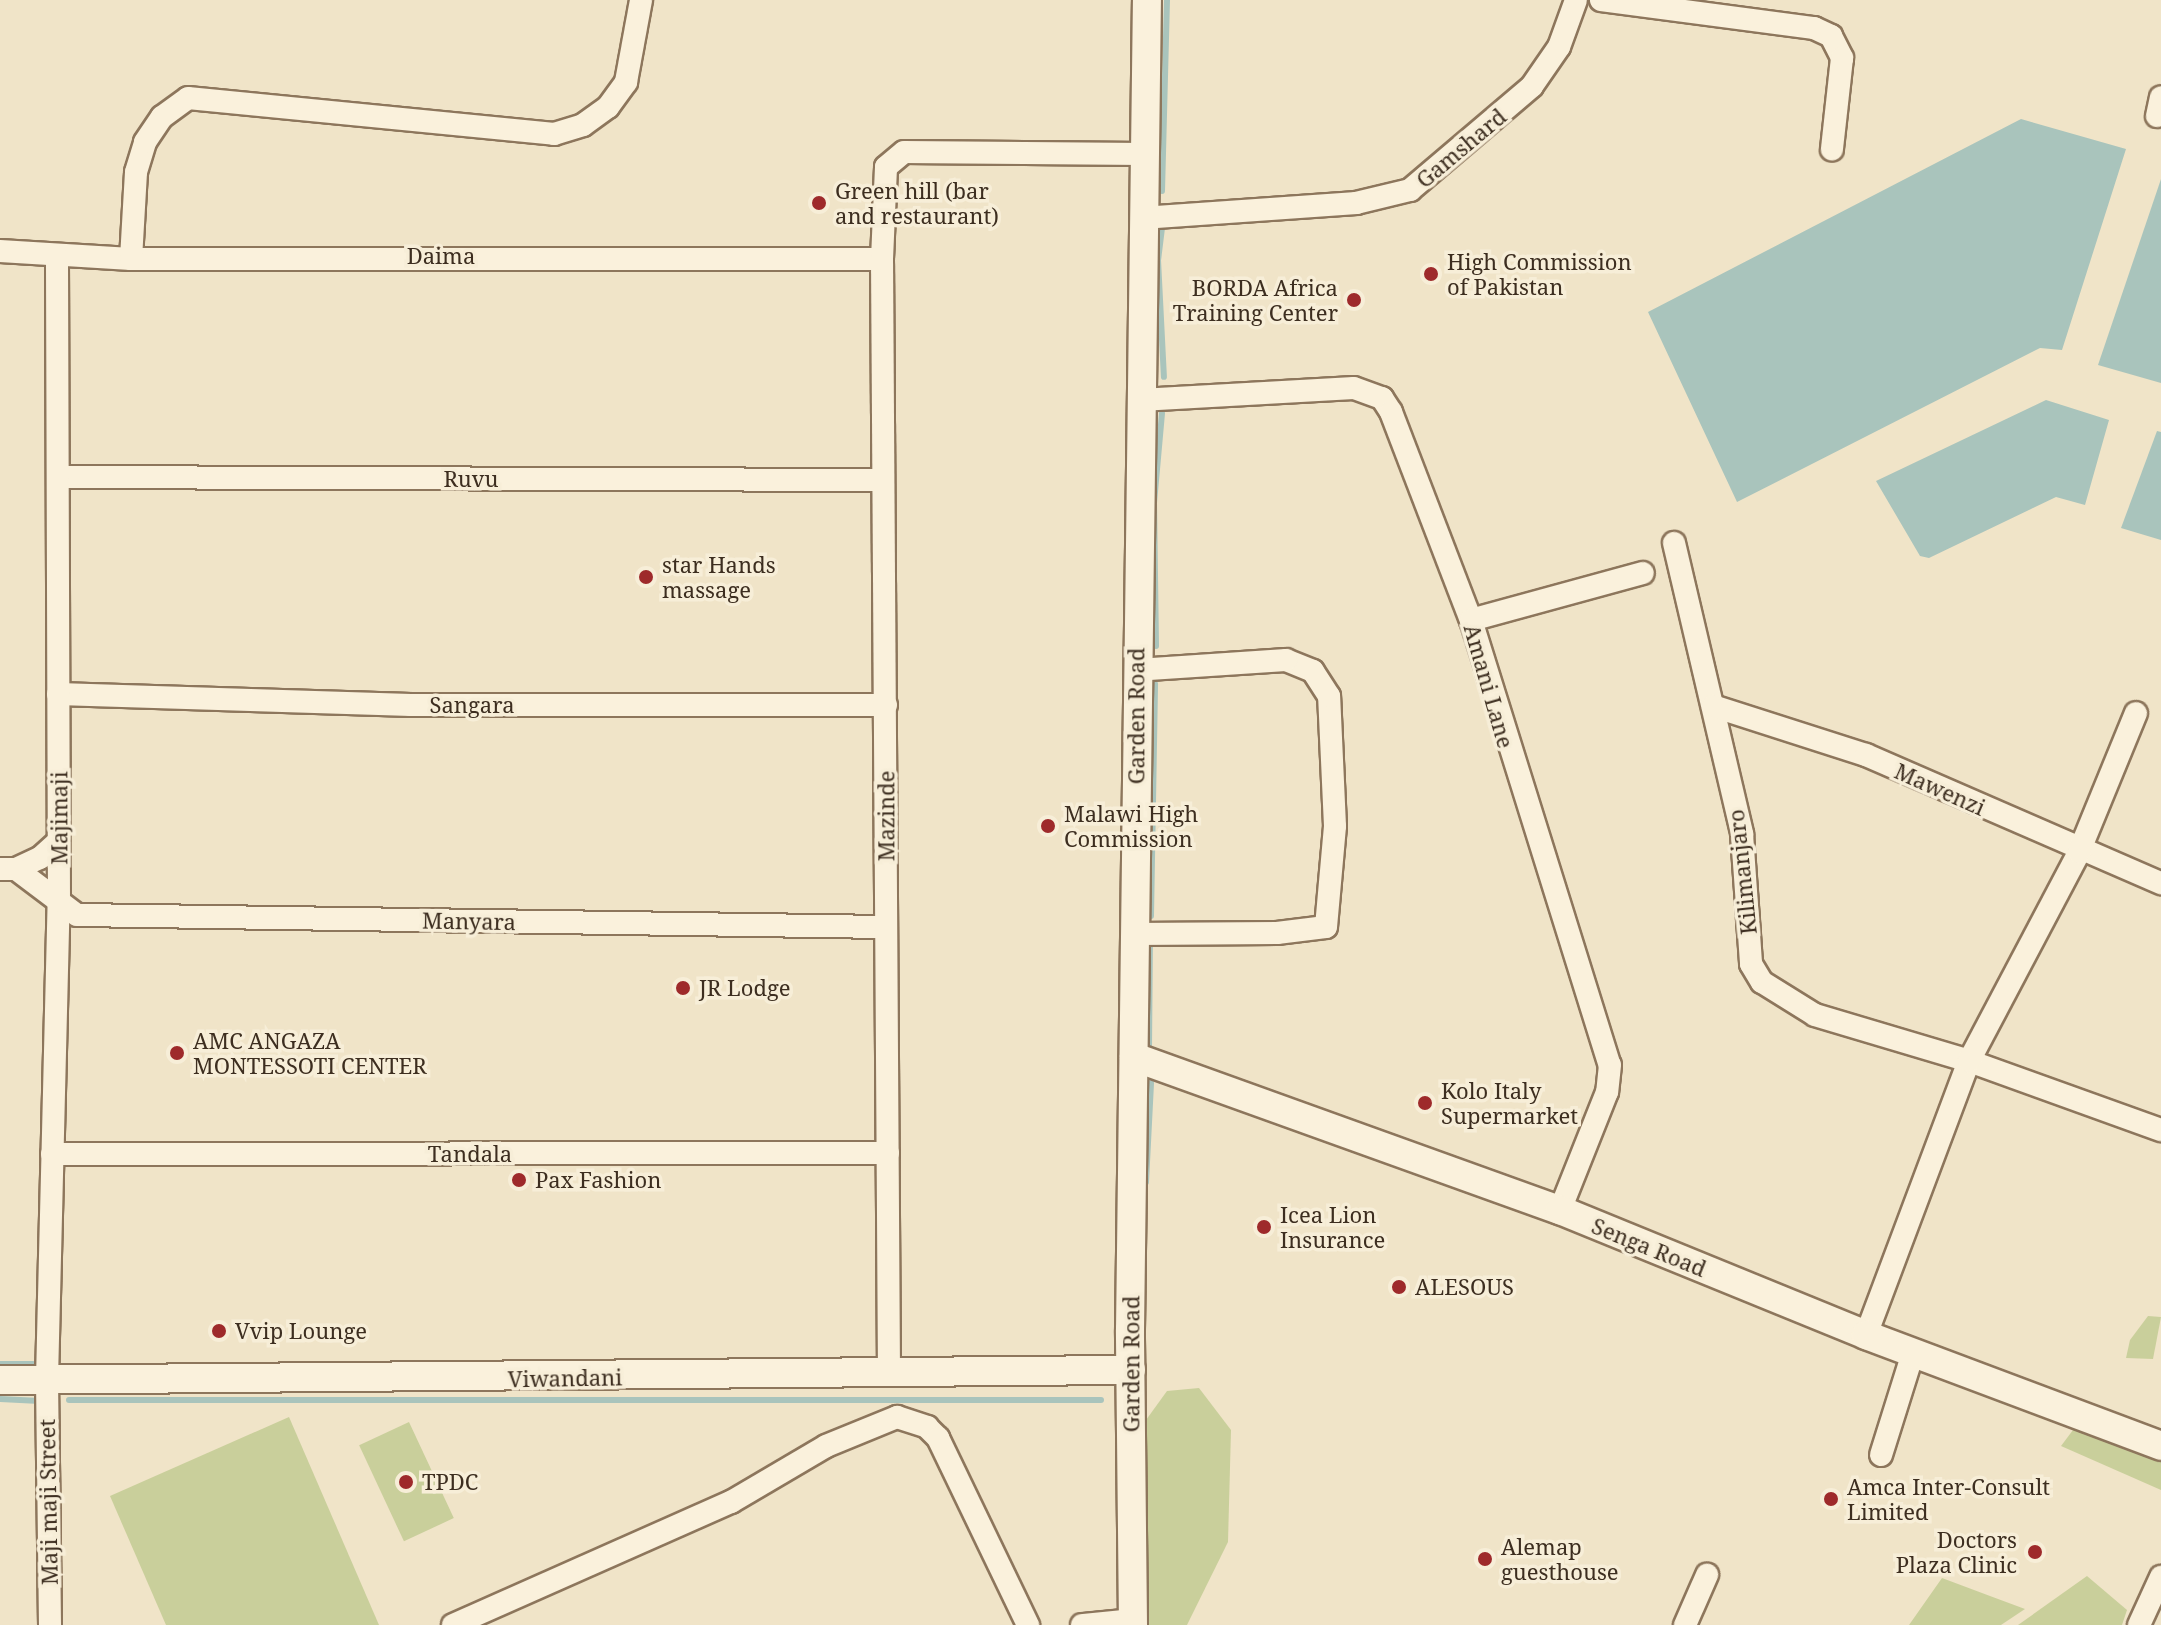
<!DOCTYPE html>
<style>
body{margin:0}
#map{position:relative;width:2161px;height:1625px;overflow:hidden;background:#f0e4c8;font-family:"Noto Serif",serif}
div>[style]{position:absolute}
.green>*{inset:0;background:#c9cf9b;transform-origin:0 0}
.water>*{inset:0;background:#a9c4bc}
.stream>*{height:6px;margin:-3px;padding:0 3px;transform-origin:3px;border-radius:3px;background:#a9c4bc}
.roads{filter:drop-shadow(2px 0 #8d765c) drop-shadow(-2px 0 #8d765c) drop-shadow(0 2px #8d765c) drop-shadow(0 -2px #8d765c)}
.minor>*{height:22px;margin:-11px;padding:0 11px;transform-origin:11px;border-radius:11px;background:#faf1dc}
.tertiary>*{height:28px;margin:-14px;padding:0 14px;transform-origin:14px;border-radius:14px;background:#faf1dc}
.dots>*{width:22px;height:22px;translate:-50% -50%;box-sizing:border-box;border:4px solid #f7eed8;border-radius:50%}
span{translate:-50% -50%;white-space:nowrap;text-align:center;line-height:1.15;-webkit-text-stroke:7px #f7eed8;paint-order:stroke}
.street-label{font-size:22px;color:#3d2e20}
.poi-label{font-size:22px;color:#3d2e20}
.left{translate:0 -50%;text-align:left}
.right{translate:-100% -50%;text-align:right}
</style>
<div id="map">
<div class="green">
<i style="clip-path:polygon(2148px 1316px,2161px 1317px,2153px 1359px,2126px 1358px,2130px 1340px)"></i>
<i style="clip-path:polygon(1199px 1388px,1231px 1430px,1228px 1542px,1187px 1625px,1146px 1625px,1146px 1420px,1167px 1391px)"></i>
<i style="clip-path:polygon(289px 1417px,379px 1625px,166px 1625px,110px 1496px)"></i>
<i style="left:409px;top:1422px;width:106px;height:55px;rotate:65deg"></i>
<i style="clip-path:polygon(2076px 1426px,2161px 1462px,2161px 1490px,2061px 1446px)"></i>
<i style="clip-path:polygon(2087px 1576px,2127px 1610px,2122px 1625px,2018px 1625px)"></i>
<i style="clip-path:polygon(1942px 1578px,1990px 1596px,2025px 1609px,2001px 1625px,1909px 1625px)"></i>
</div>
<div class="water">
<i style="clip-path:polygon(2021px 119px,2126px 149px,2062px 350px,2040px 348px,1737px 502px,1648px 312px)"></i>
<i style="clip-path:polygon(2161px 179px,2161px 383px,2098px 365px)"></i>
<i style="clip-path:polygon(2046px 400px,2109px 420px,2085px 505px,2056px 497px,1929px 558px,1920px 556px,1876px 481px)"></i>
<i style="clip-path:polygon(2157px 431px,2161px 432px,2161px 540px,2121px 528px)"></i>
</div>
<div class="stream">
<i style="left:1162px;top:191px;width:191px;rotate:-88.5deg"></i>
<i style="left:1162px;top:228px;width:32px;rotate:97deg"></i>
<i style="left:1158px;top:260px;width:117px;rotate:87.1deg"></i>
<i style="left:1156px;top:646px;width:143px;rotate:-90.8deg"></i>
<i style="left:1154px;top:503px;width:90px;rotate:-84.9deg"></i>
<i style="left:1151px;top:916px;width:232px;rotate:-89deg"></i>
<i style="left:1149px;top:1048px;width:105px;rotate:-89.5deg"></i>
<i style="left:1146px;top:1182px;width:99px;rotate:-87.1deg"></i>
<i style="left:0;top:1364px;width:33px"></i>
<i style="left:0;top:1399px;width:40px;rotate:2.9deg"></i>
<i style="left:69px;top:1400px;width:1032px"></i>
</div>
<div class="roads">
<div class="minor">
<i style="left:1601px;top:0;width:215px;rotate:7.5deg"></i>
<i style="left:1814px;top:28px;width:19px;rotate:25deg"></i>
<i style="left:1831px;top:36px;width:25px;rotate:63deg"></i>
<i style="left:1842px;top:58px;width:92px;rotate:96.3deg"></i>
<i style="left:2157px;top:116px;width:19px;rotate:-78deg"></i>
<i style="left:1142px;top:218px;width:215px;rotate:-4deg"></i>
<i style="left:1356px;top:203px;width:56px;rotate:-13.5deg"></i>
<i style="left:1410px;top:190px;width:160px;rotate:-40.4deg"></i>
<i style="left:1532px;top:86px;width:47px;rotate:-55.3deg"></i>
<i style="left:1559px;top:47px;width:50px;rotate:-70.1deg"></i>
<i style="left:0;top:251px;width:131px;rotate:3.5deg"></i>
<i style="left:131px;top:259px;width:751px"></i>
<i style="left:131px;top:259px;width:87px;rotate:-86.7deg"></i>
<i style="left:136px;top:172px;width:31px;rotate:-73deg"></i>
<i style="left:145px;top:142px;width:30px;rotate:-56deg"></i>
<i style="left:162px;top:117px;width:32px;rotate:-36deg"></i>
<i style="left:188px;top:98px;width:368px;rotate:5.6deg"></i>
<i style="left:554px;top:134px;width:30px;rotate:-17deg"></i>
<i style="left:583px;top:125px;width:31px;rotate:-36deg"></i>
<i style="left:608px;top:107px;width:31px;rotate:-54deg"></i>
<i style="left:626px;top:82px;width:83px;rotate:-79.6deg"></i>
<i style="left:1140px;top:400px;width:214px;rotate:-3.2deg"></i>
<i style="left:1354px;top:388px;width:30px;rotate:20deg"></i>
<i style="left:1382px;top:398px;width:17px;rotate:57deg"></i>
<i style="left:1391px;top:412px;width:223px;rotate:69deg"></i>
<i style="left:1471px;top:620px;width:466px;rotate:72.7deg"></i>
<i style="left:1610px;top:1065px;width:27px;rotate:96deg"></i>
<i style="left:1607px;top:1092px;width:127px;rotate:111.7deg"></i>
<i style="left:59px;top:477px;width:824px;rotate:0.21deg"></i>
<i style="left:1674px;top:543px;width:299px;rotate:76.8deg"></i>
<i style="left:1742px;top:834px;width:130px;rotate:86deg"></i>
<i style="left:1751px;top:964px;width:21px;rotate:59deg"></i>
<i style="left:1762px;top:982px;width:62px;rotate:31.9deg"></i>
<i style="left:1815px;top:1015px;width:161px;rotate:16.6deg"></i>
<i style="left:1969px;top:1061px;width:204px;rotate:19.8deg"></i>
<i style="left:1471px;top:620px;width:178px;rotate:-15.3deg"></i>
<i style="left:58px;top:694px;width:353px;rotate:1.8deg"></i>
<i style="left:411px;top:705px;width:475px"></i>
<i style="left:1713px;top:706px;width:161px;rotate:17.8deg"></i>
<i style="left:1866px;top:755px;width:322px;rotate:23.5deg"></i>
<i style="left:0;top:869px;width:16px"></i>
<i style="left:16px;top:869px;width:26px;rotate:-25deg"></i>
<i style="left:40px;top:858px;width:25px;rotate:-42deg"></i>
<i style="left:16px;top:869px;width:76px;rotate:37deg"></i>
<i style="left:77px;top:915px;width:808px;rotate:0.85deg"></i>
<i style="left:1135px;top:934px;width:142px;rotate:-0.4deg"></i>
<i style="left:1277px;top:933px;width:49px;rotate:-7deg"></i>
<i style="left:1326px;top:927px;width:101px;rotate:-84.9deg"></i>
<i style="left:1335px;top:826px;width:130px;rotate:-92.6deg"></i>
<i style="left:1329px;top:696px;width:30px;rotate:-123deg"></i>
<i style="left:1313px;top:671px;width:29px;rotate:-158deg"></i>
<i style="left:1286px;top:660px;width:149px;rotate:176.2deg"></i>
<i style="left:52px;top:1154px;width:836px;rotate:-0.07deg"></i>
<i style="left:1866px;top:1335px;width:293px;rotate:-69.4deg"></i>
<i style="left:1969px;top:1061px;width:236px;rotate:-62.2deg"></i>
<i style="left:2079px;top:852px;width:150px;rotate:-67.7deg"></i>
<i style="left:889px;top:1373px;width:1114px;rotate:-90.36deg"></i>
<i style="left:882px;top:259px;width:92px;rotate:-87.5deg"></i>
<i style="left:886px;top:167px;width:23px;rotate:-40deg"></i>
<i style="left:904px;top:152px;width:240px;rotate:0.5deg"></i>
<i style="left:1881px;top:1455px;width:107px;rotate:-72.6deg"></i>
<i style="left:50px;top:1625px;width:246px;rotate:-90.7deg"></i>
<i style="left:47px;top:1379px;width:478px;rotate:-88.6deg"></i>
<i style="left:59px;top:901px;width:644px;rotate:-90.18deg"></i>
<i style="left:453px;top:1625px;width:304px;rotate:-23.9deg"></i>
<i style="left:731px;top:1502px;width:110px;rotate:-30.5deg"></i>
<i style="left:826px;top:1446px;width:77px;rotate:-22.2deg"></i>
<i style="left:897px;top:1417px;width:32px;rotate:18deg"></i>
<i style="left:927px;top:1427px;width:16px;rotate:45deg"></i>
<i style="left:938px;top:1438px;width:208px;rotate:64.3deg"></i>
<i style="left:1082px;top:1625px;width:51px;rotate:-5.6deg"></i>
<i style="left:1685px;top:1625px;width:55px;rotate:-66.3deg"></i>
<i style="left:2139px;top:1625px;width:53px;rotate:-65.4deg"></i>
</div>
<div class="tertiary">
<i style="left:1134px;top:1057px;width:453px;rotate:19.8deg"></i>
<i style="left:1560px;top:1210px;width:331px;rotate:22.2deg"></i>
<i style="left:1866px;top:1335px;width:315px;rotate:20.6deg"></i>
<i style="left:0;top:1380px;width:1131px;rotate:-0.51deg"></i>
<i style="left:1133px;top:1625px;width:295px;rotate:-90.6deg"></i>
<i style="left:1130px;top:1330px;width:1330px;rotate:-89.27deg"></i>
</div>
</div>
<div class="dots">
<i style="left:819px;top:203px;background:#9e2a2b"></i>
<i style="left:1431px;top:274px;background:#9e2a2b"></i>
<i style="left:1354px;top:300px;background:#9e2a2b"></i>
<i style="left:646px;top:577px;background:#9e2a2b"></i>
<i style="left:1048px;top:826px;background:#9e2a2b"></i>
<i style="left:683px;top:988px;background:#9e2a2b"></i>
<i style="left:177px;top:1053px;background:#9e2a2b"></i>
<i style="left:1425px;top:1103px;background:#9e2a2b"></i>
<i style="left:519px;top:1180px;background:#9e2a2b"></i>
<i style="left:1264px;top:1227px;background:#9e2a2b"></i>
<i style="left:1399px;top:1287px;background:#9e2a2b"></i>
<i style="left:219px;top:1331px;background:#9e2a2b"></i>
<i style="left:406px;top:1482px;background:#9e2a2b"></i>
<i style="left:1831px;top:1499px;background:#9e2a2b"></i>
<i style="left:2035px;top:1552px;background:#9e2a2b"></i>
<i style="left:1485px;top:1559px;background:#9e2a2b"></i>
</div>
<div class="street-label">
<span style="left:1461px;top:148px;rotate:-40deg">Gamshard</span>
<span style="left:441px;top:256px">Daima</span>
<span style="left:471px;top:479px">Ruvu</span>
<span style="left:1489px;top:686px;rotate:74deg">Amani Lane</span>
<span style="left:472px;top:705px">Sangara</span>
<span style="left:1136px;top:716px;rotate:-90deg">Garden Road</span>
<span style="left:1940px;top:789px;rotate:24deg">Mawenzi</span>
<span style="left:886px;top:816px;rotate:-90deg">Mazinde</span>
<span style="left:59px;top:818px;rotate:-90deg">Majimaji</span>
<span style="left:1742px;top:872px;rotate:-96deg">Kilimanjaro</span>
<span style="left:469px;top:921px;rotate:1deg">Manyara</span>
<span style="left:470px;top:1154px">Tandala</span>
<span style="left:1649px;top:1247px;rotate:22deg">Senga Road</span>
<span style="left:1131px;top:1364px;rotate:-90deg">Garden Road</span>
<span style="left:565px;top:1378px;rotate:-1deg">Viwandani</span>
<span style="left:48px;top:1502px;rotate:-91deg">Maji maji Street</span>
</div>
<div class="poi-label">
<span class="left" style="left:835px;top:203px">Green hill (bar<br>and restaurant)</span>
<span class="left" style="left:1447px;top:274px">High Commission<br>of Pakistan</span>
<span class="right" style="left:1338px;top:300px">BORDA Africa<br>Training Center</span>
<span class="left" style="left:662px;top:577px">star Hands<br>massage</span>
<span class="left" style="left:1064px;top:826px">Malawi High<br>Commission</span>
<span class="left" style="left:699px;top:988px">JR Lodge</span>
<span class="left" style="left:193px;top:1053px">AMC ANGAZA<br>MONTESSOTI CENTER</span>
<span class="left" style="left:1441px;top:1103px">Kolo Italy<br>Supermarket</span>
<span class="left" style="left:535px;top:1180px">Pax Fashion</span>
<span class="left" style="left:1280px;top:1227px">Icea Lion<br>Insurance</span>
<span class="left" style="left:1415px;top:1287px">ALESOUS</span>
<span class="left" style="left:235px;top:1331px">Vvip Lounge</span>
<span class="left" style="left:422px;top:1482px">TPDC</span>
<span class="left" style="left:1847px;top:1499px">Amca Inter-Consult<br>Limited</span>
<span class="right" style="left:2017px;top:1552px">Doctors<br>Plaza Clinic</span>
<span class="left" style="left:1501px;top:1559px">Alemap<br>guesthouse</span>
</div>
</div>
